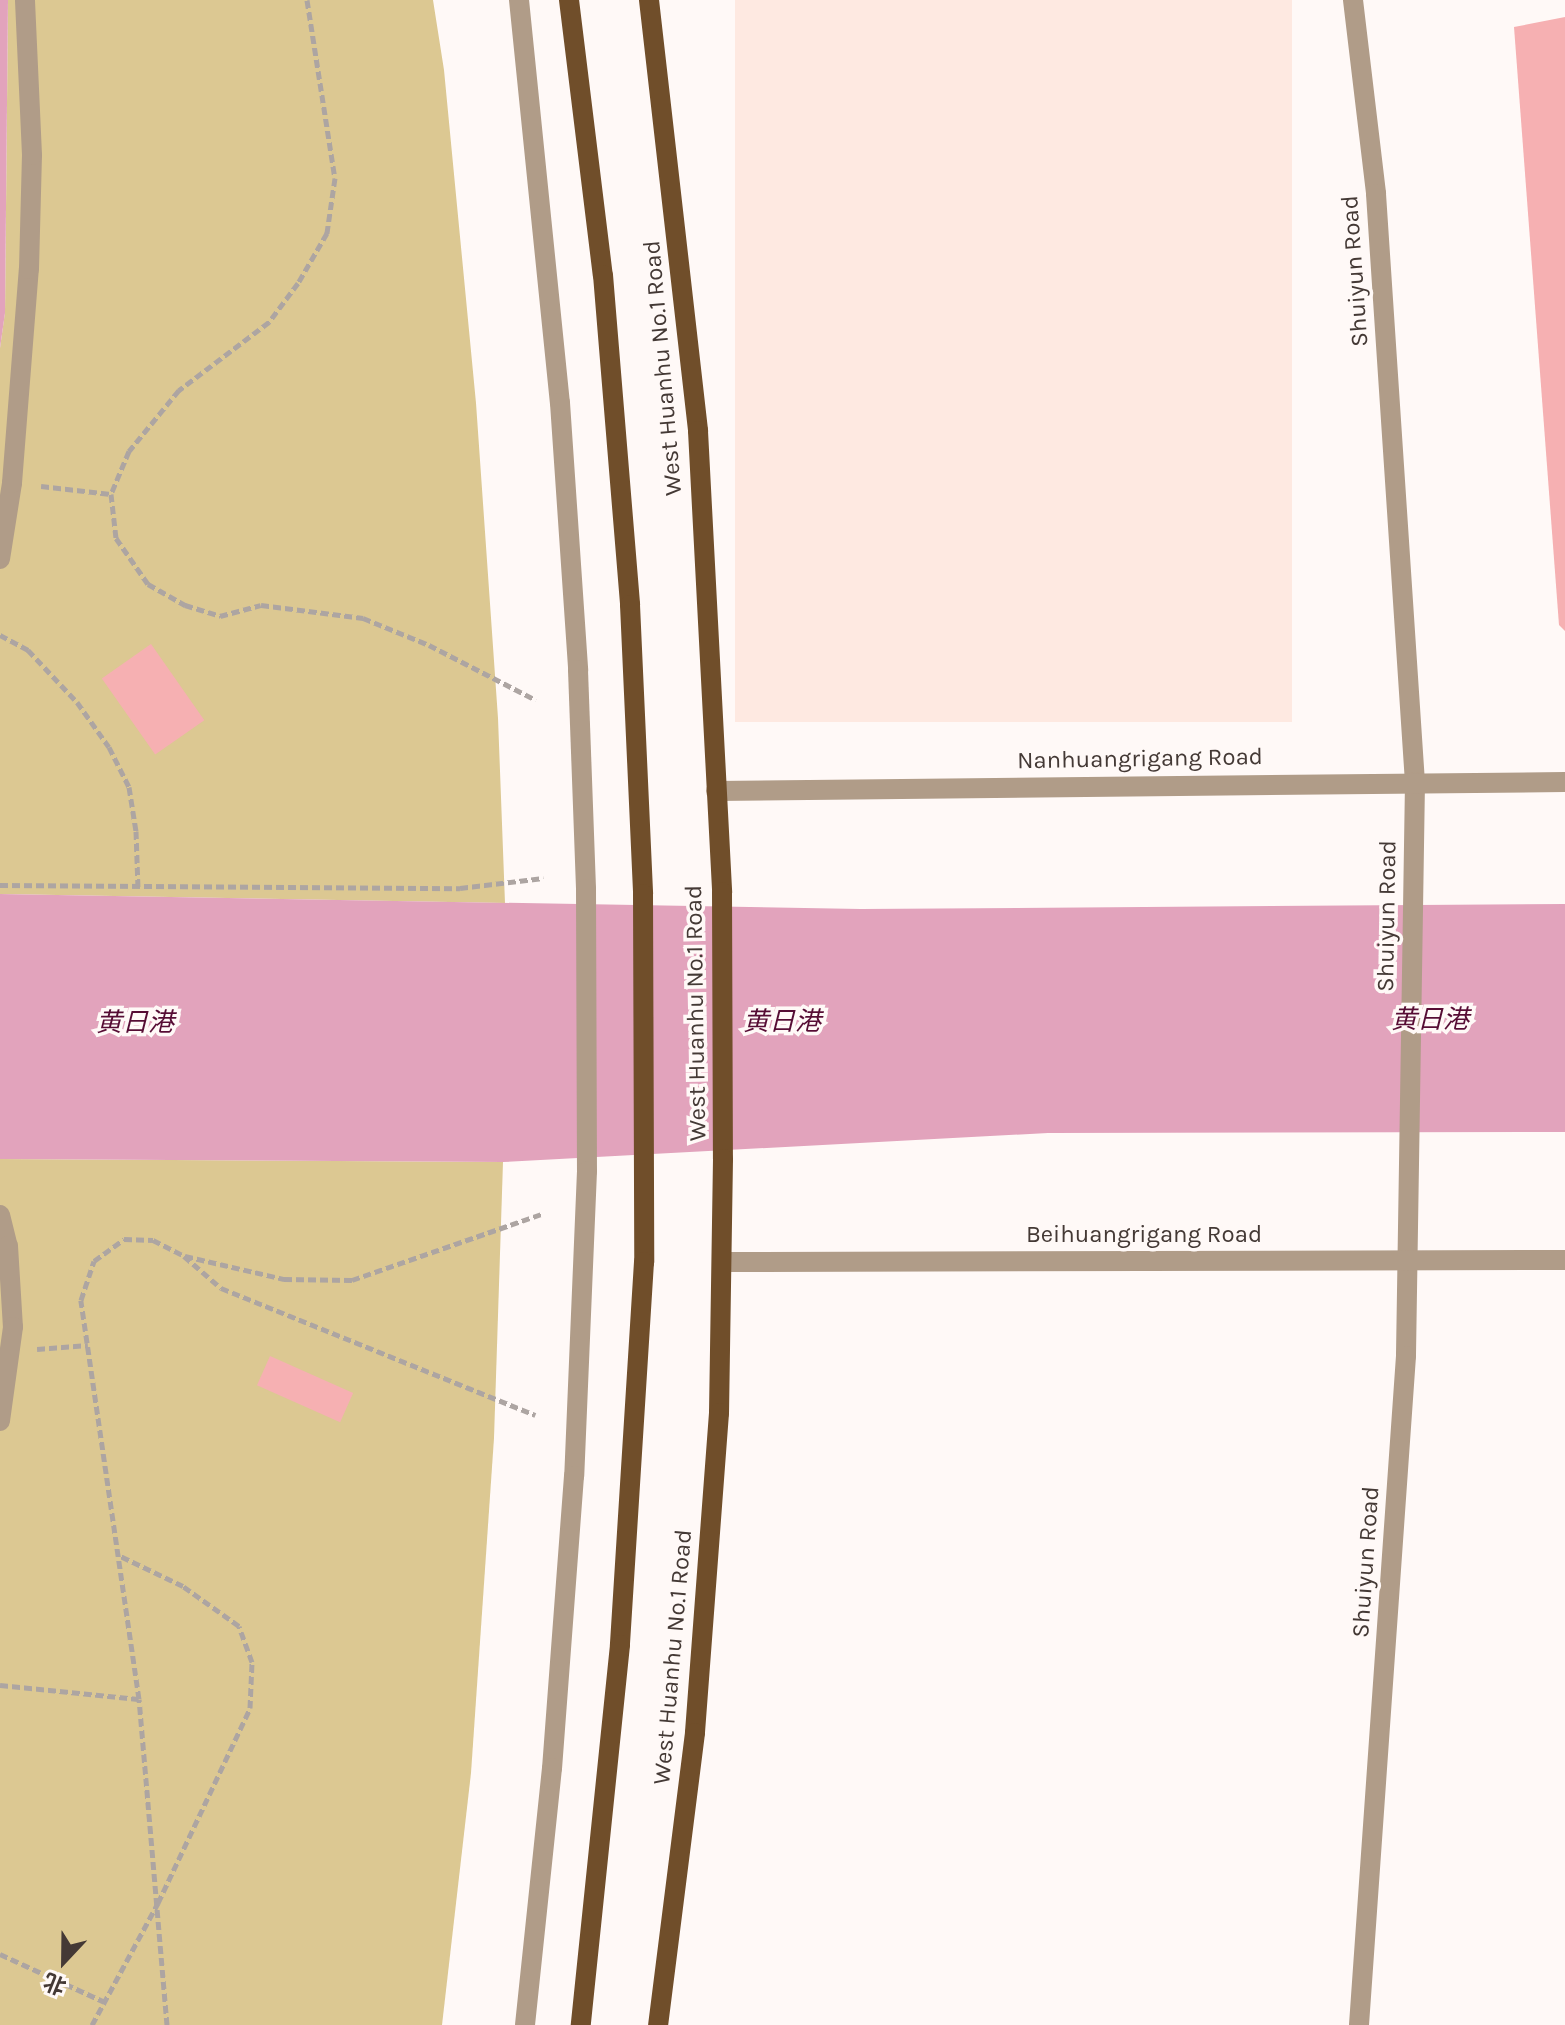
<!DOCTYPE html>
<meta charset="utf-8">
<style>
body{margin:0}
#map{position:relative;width:1565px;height:2025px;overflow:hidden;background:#fff9f7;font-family:Karla,"Noto Sans SC",sans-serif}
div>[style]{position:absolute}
.built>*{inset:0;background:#fee9e1;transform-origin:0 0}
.green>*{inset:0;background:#dcc892}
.water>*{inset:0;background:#e2a3bc}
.building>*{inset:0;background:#f6b0b2;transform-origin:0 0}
.path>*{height:5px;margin-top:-2.5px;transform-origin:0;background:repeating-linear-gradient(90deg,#ada5a2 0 8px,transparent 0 12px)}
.minor>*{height:20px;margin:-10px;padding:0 10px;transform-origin:10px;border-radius:10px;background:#b09c88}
.major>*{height:20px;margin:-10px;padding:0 10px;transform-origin:10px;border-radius:10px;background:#704e2a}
span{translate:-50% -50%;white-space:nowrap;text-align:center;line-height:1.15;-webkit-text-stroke:7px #fff9f7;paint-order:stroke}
.street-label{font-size:24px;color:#443935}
.water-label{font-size:26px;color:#560c34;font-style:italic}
.north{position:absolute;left:24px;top:1921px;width:80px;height:80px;-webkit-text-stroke:6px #fff9f7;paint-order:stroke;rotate:202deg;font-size:22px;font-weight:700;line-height:32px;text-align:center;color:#443935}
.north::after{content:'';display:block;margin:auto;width:28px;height:36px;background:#443935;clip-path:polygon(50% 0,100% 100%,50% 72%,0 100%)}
</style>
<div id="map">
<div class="built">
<i style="left:735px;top:0;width:557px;height:722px"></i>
</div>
<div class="green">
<i style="clip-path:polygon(8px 0,433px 0,444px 70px,476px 403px,498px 718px,505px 903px,0 894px,0 348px,5px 312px)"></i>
<i style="clip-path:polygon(0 1159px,503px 1162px,494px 1438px,471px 1773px,442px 2025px,0 2025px)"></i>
</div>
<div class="water">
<i style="clip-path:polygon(0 0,8px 0,5px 313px,0 348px)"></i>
<i style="clip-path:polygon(0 894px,861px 909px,1565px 904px,1565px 1132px,1048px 1133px,503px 1162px,0 1159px)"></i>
</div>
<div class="building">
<i style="clip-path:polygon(1565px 17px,1565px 631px,1559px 625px,1514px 27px)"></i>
<i style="left:151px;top:644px;width:93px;height:60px;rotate:55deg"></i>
<i style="left:270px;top:1356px;width:91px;height:32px;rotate:24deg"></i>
</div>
<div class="path">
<i style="left:307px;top:0;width:180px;rotate:81.1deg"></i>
<i style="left:335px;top:178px;width:56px;rotate:98.3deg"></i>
<i style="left:327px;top:233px;width:58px;rotate:120.1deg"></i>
<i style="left:298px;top:283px;width:49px;rotate:126.6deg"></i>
<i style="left:269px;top:322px;width:113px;rotate:142.9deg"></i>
<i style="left:179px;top:390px;width:79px;rotate:129.3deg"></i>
<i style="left:129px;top:451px;width:47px;rotate:112.7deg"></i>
<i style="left:111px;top:494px;width:44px;rotate:83.5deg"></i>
<i style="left:116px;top:538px;width:56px;rotate:55.2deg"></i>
<i style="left:148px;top:584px;width:43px;rotate:29.6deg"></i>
<i style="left:185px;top:605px;width:37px;rotate:17deg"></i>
<i style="left:220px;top:616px;width:42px;rotate:-15deg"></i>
<i style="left:261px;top:605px;width:103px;rotate:7.3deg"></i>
<i style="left:363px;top:618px;width:71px;rotate:22.2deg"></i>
<i style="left:429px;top:645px;width:120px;rotate:27.2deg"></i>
<i style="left:41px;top:486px;width:70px;rotate:6.5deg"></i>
<i style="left:0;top:635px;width:32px;rotate:28deg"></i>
<i style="left:28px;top:650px;width:71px;rotate:46.7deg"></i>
<i style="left:77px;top:702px;width:55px;rotate:54.6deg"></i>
<i style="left:109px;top:747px;width:45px;rotate:63.4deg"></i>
<i style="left:129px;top:787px;width:45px;rotate:81deg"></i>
<i style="left:136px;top:831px;width:57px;rotate:88deg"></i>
<i style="left:0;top:885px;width:460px;rotate:0.4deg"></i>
<i style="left:460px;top:888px;width:84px;rotate:-6.9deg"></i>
<i style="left:185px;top:1256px;width:102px;rotate:13.1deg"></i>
<i style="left:284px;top:1279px;width:68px;rotate:0.8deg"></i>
<i style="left:352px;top:1280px;width:203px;rotate:-19.2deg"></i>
<i style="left:37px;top:1349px;width:51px;rotate:-4.5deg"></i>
<i style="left:0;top:1685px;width:139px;rotate:5.8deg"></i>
<i style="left:0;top:1954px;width:115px;rotate:24.6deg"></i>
<i style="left:92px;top:2025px;width:139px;rotate:-61.6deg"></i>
<i style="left:158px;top:1903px;width:216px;rotate:-64.7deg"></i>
<i style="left:250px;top:1708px;width:46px;rotate:-87.5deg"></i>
<i style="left:252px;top:1662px;width:38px;rotate:-110deg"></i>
<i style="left:239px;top:1626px;width:69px;rotate:-144.5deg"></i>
<i style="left:183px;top:1586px;width:70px;rotate:-154.5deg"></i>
<i style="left:167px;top:2025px;width:327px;rotate:-94.9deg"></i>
<i style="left:139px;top:1699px;width:403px;rotate:-98.3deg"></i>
<i style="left:81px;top:1300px;width:41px;rotate:-71.6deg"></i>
<i style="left:94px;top:1261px;width:37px;rotate:-36deg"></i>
<i style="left:124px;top:1239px;width:29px;rotate:2deg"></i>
<i style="left:153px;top:1240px;width:35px;rotate:27deg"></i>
<i style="left:184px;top:1256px;width:49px;rotate:40.9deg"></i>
<i style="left:221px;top:1288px;width:339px;rotate:22deg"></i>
</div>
<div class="minor">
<i style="left:519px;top:0;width:405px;rotate:84.2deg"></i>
<i style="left:560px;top:403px;width:268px;rotate:86.1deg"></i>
<i style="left:578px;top:670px;width:219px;rotate:87.9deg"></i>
<i style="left:586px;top:889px;width:282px;rotate:89.8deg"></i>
<i style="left:587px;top:1171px;width:305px;rotate:92.4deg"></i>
<i style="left:574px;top:1476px;width:293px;rotate:94.3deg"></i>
<i style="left:552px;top:1768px;width:258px;rotate:96deg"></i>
<i style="left:1353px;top:0;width:195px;rotate:83.2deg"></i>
<i style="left:1376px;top:194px;width:589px;rotate:86.21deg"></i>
<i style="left:1415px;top:782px;width:574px;rotate:90.9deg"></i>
<i style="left:1406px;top:1356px;width:671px;rotate:94.02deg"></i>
<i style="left:0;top:559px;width:77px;rotate:-81deg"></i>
<i style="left:12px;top:483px;width:215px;rotate:-85.5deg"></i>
<i style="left:29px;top:269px;width:114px;rotate:-88.5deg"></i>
<i style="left:32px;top:155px;width:155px;rotate:-92.6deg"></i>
<i style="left:716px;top:791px;width:849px;rotate:-0.61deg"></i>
<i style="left:0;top:1215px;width:32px;rotate:76deg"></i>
<i style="left:8px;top:1246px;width:81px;rotate:86.5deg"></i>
<i style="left:13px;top:1327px;width:95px;rotate:97.9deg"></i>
<i style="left:722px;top:1262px;width:843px;rotate:-0.14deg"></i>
</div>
<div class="major">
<i style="left:569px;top:0;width:277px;rotate:83deg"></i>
<i style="left:603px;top:275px;width:331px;rotate:85.3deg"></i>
<i style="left:630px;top:605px;width:289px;rotate:87.4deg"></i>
<i style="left:643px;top:894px;width:368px;rotate:89.8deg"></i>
<i style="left:644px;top:1262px;width:384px;rotate:93.6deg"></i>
<i style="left:620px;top:1645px;width:382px;rotate:95.9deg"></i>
<i style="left:649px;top:0;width:434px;rotate:83.5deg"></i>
<i style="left:698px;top:431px;width:462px;rotate:87deg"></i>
<i style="left:722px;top:892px;width:267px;rotate:89.8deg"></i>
<i style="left:723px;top:1159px;width:254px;rotate:90.9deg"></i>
<i style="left:719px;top:1413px;width:321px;rotate:94.3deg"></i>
<i style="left:695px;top:1733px;width:294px;rotate:97.2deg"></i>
</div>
<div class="street-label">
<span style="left:1355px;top:271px;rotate:-94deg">Shuiyun Road</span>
<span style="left:663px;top:368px;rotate:-95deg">West Huanhu No.1 Road</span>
<span style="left:1140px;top:759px;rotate:-1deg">Nanhuangrigang Road</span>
<span style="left:1387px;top:916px;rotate:-89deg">Shuiyun Road</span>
<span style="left:696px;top:1013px;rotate:-91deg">West Huanhu No.1 Road</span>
<span style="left:1144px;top:1235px">Beihuangrigang Road</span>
<span style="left:1366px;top:1562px;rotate:-86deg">Shuiyun Road</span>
<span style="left:673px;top:1657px;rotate:-85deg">West Huanhu No.1 Road</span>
</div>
<div class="water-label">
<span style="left:1430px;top:1020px">黄日港</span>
<span style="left:782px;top:1022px">黄日港</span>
<span style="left:135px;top:1023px">黄日港</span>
</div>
<div class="north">北</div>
</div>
